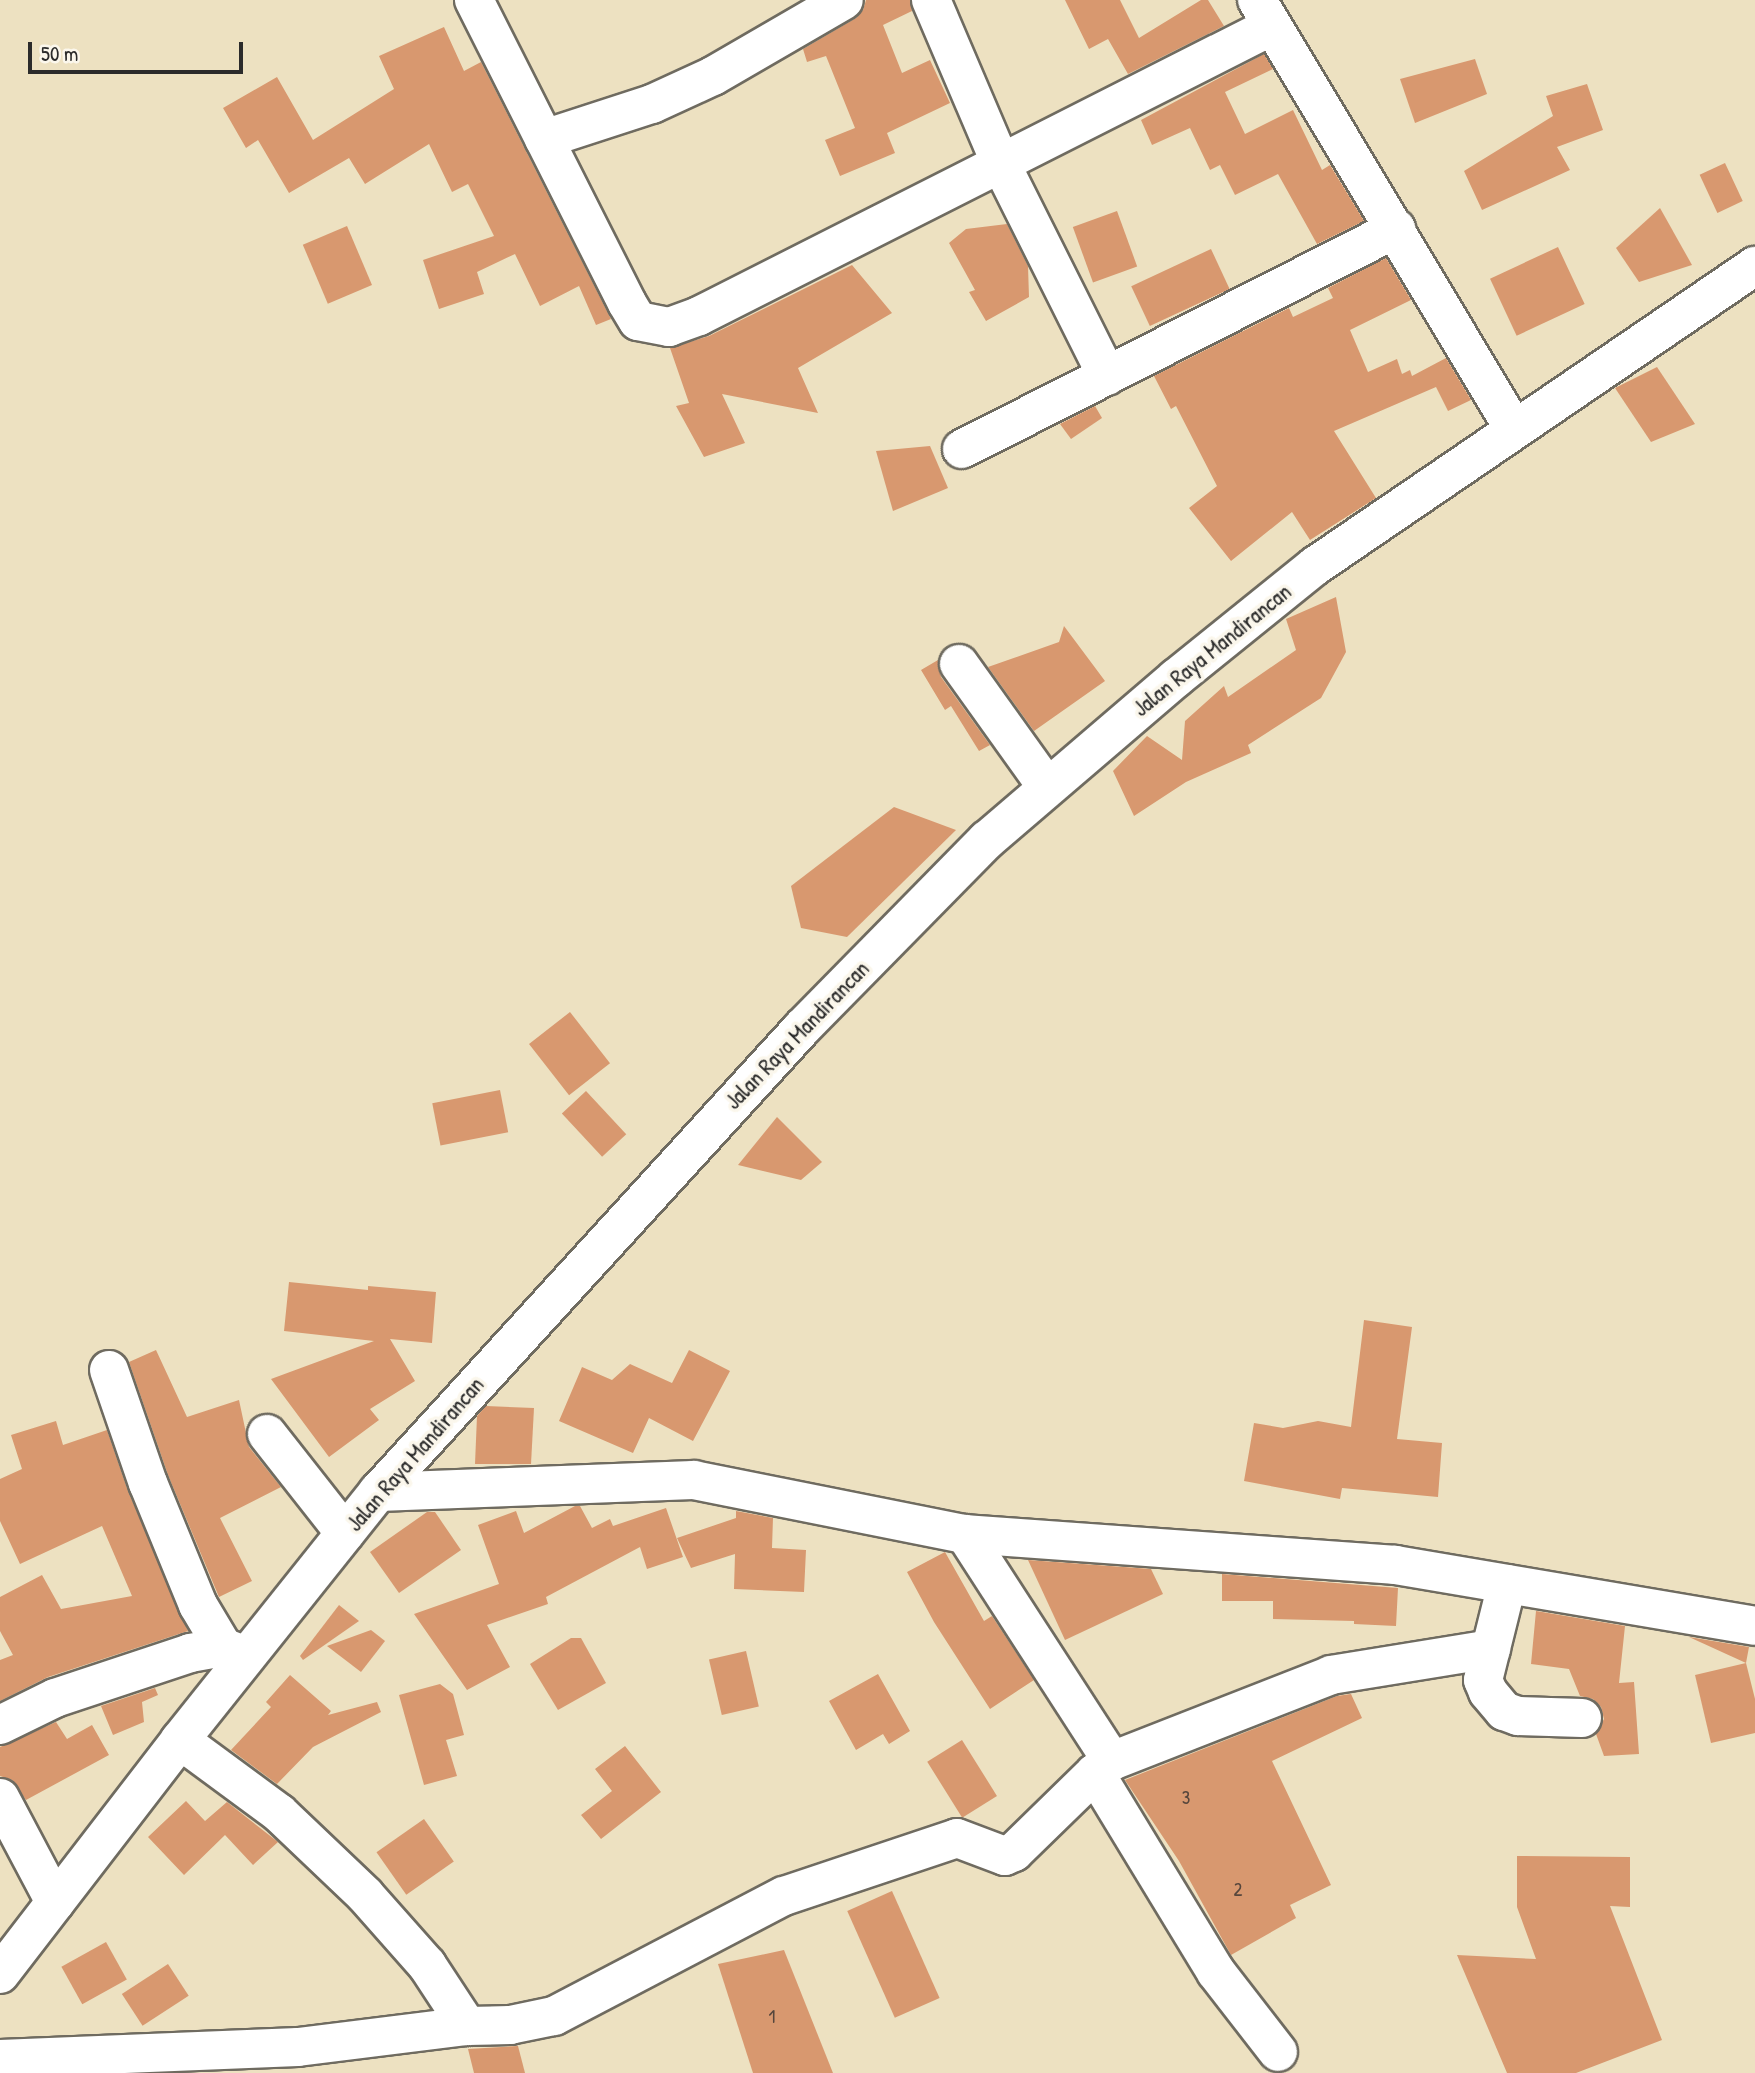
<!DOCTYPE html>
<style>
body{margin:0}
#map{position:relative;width:1755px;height:2073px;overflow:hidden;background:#ede1c1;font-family:"Patrick Hand",sans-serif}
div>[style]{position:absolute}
.building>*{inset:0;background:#d8986f;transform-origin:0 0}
.roads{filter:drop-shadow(2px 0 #6f6b60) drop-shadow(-2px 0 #6f6b60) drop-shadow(0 2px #6f6b60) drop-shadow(0 -2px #6f6b60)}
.minor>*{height:38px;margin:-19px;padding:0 19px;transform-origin:19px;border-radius:19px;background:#fff}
span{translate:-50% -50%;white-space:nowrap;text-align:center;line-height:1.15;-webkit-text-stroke:7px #fbf7ec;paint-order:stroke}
.number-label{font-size:19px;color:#56463c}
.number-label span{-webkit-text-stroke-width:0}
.street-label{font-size:23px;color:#2b2b2b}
.scale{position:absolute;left:28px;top:42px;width:215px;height:32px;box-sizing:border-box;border:4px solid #2b2b2b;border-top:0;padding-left:9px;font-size:21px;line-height:24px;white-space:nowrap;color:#2b2b2b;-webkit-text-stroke:5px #fbf7ec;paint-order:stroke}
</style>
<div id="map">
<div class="building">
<i style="clip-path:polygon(866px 0,910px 0,912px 11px,883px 25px,902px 73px,930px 60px,950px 103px,887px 133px,895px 153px,840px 176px,825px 140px,855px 128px,826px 56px,807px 62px,803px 49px,856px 18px,863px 10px)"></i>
<i style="clip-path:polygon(1065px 0,1120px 0,1139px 38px,1201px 0,1208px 0,1224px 26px,1128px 74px,1108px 39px,1089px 49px)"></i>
<i style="clip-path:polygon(444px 27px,464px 71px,481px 62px,611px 319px,596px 325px,579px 286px,540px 306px,515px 254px,477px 272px,484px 294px,439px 309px,423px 260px,494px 236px,468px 184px,452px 192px,429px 144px,365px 184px,349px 158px,289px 193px,258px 140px,246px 148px,223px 108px,277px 77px,313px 140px,394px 89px,379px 56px)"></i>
<i style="clip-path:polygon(1264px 54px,1273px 69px,1225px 92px,1245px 134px,1293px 110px,1322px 170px,1330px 165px,1364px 221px,1317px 244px,1278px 174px,1235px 195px,1220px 165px,1210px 170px,1190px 128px,1152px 145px,1141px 120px)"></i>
<i style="clip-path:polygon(1475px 59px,1487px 94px,1415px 123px,1400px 79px)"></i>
<i style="clip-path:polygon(1587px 84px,1603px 130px,1557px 147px,1570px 170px,1482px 210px,1464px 171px,1553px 116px,1546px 96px)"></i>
<i style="left:1725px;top:163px;width:42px;height:28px;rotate:65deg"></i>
<i style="clip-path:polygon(1660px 208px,1692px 265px,1639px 282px,1616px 248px)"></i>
<i style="left:1117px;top:211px;width:59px;height:47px;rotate:70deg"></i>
<i style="clip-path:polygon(1007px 224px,1028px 266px,1029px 297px,986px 321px,969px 292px,975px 290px,949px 243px,966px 229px)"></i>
<i style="left:347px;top:226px;width:64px;height:48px;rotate:67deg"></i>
<i style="left:1558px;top:247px;width:63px;height:75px;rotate:65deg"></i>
<i style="left:1211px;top:249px;width:44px;height:88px;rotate:65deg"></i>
<i style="clip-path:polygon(1386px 258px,1411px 300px,1350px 330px,1368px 372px,1397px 359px,1402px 374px,1410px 370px,1412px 376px,1446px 358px,1471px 400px,1448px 411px,1436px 387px,1334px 431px,1376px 498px,1310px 540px,1292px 512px,1231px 561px,1189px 508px,1217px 486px,1176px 406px,1171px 409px,1154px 376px,1289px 308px,1293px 317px,1333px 298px,1328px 288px)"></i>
<i style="clip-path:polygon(852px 265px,892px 313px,798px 368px,818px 413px,722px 394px,745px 443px,704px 457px,676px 406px,689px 403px,670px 348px,709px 336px)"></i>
<i style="clip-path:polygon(1657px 367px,1695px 424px,1651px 442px,1615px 388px)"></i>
<i style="clip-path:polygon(1095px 406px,1102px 418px,1071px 439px,1060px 424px)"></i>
<i style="clip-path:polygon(930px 446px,948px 488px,893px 511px,876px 451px)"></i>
<i style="clip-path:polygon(1336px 597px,1346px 652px,1321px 698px,1248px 745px,1251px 753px,1186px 782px,1134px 816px,1113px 771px,1147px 736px,1182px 760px,1185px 721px,1224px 686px,1228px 697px,1296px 650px,1286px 619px)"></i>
<i style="clip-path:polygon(1064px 626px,1105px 681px,1034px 731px,988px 667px,1059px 642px)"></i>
<i style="clip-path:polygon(938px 660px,941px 677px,990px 745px,979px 751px,951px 706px,945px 710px,921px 670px)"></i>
<i style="clip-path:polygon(894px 807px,956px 830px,847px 937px,801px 928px,791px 886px)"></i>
<i style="left:570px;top:1012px;width:65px;height:52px;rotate:52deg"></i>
<i style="left:500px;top:1090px;width:43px;height:69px;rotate:79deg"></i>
<i style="left:586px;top:1091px;width:59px;height:33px;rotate:47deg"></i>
<i style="clip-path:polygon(777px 1117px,822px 1162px,801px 1180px,738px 1165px)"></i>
<i style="clip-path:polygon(289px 1282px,368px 1290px,368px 1286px,436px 1292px,432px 1343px,390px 1339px,415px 1381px,370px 1409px,379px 1420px,329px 1457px,271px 1379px,374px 1341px,284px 1331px)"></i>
<i style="clip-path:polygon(1364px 1320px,1412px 1327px,1397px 1439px,1442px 1443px,1438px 1497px,1342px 1488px,1340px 1499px,1244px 1481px,1254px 1423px,1283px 1428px,1318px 1421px,1351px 1427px)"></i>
<i style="clip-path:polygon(156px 1350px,187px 1417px,239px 1400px,249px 1447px,281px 1487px,220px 1518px,252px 1581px,219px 1597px,168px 1475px,129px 1362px)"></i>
<i style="clip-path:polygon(689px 1350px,730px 1371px,693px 1441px,649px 1418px,633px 1453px,559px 1421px,582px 1367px,612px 1380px,630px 1364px,672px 1383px)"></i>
<i style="clip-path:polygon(486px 1406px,534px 1408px,531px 1464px,475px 1464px,477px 1416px)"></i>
<i style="clip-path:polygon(56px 1421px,63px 1445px,107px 1430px,128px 1491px,188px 1631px,48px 1677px,0 1701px,0 1660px,13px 1655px,0 1631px,0 1597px,42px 1575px,61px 1609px,132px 1596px,102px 1526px,20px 1564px,0 1521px,0 1479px,22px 1469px,11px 1435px)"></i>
<i style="clip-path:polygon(575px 1506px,580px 1506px,592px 1528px,610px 1519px,613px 1526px,666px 1508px,683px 1557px,647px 1569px,640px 1547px,546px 1597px,548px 1604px,487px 1625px,510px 1667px,467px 1690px,414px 1614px,499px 1584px,478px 1525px,516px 1511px,524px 1533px)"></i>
<i style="clip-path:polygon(736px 1511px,773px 1518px,772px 1548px,806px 1550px,804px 1592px,734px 1589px,735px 1554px,691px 1568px,677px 1538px,736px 1518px)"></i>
<i style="clip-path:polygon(427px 1512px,435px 1512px,461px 1550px,399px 1593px,370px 1552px)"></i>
<i style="clip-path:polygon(945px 1552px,984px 1621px,992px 1616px,1034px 1680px,990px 1709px,934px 1622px,907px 1572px)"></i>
<i style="clip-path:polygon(1028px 1560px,1151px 1569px,1163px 1594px,1065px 1640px)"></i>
<i style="clip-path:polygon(1222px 1574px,1398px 1588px,1396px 1626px,1354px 1624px,1354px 1621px,1273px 1619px,1273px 1601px,1222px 1601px)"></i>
<i style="clip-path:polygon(339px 1605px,359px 1621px,303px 1660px,300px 1656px)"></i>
<i style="clip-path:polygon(1536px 1611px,1625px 1626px,1619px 1683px,1634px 1682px,1639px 1754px,1604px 1756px,1596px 1734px,1604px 1719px,1601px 1707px,1593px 1699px,1580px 1696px,1569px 1669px,1531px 1664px)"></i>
<i style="clip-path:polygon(371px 1630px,385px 1641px,361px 1672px,327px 1646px)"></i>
<i style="clip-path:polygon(1689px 1637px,1749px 1647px,1746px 1663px)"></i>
<i style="clip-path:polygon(571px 1638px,581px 1638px,606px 1683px,558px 1710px,530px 1664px)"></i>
<i style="left:746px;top:1651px;width:57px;height:38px;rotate:77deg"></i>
<i style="clip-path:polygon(1746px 1663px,1755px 1699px,1755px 1733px,1711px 1743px,1695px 1675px)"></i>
<i style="clip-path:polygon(878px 1674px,910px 1731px,889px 1744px,883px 1734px,856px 1750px,829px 1701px)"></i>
<i style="clip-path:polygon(290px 1675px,331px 1711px,328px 1715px,377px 1702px,381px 1712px,313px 1747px,277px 1784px,231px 1750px,271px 1707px,266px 1702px)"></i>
<i style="clip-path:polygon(440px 1684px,453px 1694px,464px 1735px,446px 1740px,457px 1776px,424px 1785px,399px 1695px)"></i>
<i style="clip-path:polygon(155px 1688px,158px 1695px,142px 1702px,144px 1722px,113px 1735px,101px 1706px)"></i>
<i style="clip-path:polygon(1351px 1694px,1362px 1718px,1272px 1761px,1331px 1885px,1290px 1905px,1296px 1918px,1231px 1955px,1179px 1861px,1125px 1780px,1337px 1696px)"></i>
<i style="clip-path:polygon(56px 1722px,67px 1739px,92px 1725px,109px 1755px,26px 1800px,12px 1780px,0 1776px,0 1747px)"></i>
<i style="left:962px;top:1740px;width:66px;height:41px;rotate:58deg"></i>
<i style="clip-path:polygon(625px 1746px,661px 1792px,601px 1839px,581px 1815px,612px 1791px,595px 1769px)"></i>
<i style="clip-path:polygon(186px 1801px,205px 1821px,227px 1802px,278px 1842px,253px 1865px,225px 1835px,184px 1875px,148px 1837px)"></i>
<i style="left:424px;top:1819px;width:52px;height:58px;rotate:55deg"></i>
<i style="clip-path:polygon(1517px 1856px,1630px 1857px,1630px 1907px,1610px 1906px,1662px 2040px,1576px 2073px,1507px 2073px,1457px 1955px,1536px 1959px,1517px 1907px)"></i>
<i style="left:892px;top:1891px;width:117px;height:49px;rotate:66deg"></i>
<i style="left:106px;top:1942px;width:43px;height:51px;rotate:61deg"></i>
<i style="clip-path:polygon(784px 1950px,833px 2073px,753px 2073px,718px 1964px)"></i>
<i style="left:168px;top:1964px;width:38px;height:55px;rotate:57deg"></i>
<i style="clip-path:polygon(518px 2046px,525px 2073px,474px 2073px,468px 2049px)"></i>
</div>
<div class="roads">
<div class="minor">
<i style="left:474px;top:0;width:339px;rotate:63.2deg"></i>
<i style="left:627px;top:303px;width:21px;rotate:59deg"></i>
<i style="left:638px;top:321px;width:32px;rotate:11deg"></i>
<i style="left:669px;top:327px;width:32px;rotate:-20deg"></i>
<i style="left:699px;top:316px;width:642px;rotate:-26.84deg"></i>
<i style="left:931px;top:0;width:178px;rotate:66.9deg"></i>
<i style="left:1001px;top:164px;width:237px;rotate:63.4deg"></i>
<i style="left:1257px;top:0;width:500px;rotate:59.08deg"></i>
<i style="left:544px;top:139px;width:114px;rotate:-18deg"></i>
<i style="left:652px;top:104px;width:67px;rotate:-24.7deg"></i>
<i style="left:713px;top:76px;width:151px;rotate:-30.1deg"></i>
<i style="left:962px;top:449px;width:487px;rotate:-26.9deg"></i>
<i style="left:959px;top:664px;width:151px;rotate:54.4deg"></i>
<i style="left:109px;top:1370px;width:120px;rotate:71deg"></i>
<i style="left:148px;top:1483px;width:132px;rotate:67.7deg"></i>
<i style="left:198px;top:1605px;width:49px;rotate:59.2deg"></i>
<i style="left:267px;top:1434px;width:126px;rotate:51.8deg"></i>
<i style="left:378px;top:1492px;width:316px;rotate:-2.2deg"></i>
<i style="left:694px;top:1480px;width:276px;rotate:11.3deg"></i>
<i style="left:965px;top:1534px;width:431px;rotate:4.1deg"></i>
<i style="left:1395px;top:1565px;width:365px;rotate:9.6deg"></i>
<i style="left:965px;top:1534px;width:270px;rotate:57.1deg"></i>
<i style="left:1507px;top:1584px;width:99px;rotate:104deg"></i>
<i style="left:1483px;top:1680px;width:13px;rotate:67deg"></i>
<i style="left:1488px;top:1692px;width:25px;rotate:50deg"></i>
<i style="left:1504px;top:1711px;width:15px;rotate:20deg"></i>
<i style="left:1518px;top:1716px;width:64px;rotate:1.8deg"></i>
<i style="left:0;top:1725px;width:61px;rotate:-26.1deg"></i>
<i style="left:55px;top:1698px;width:142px;rotate:-18.4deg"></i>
<i style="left:190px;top:1653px;width:34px;rotate:-10deg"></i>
<i style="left:223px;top:1647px;width:22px;rotate:21deg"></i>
<i style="left:180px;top:1740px;width:123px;rotate:36.4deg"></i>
<i style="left:279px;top:1813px;width:119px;rotate:43.6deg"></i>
<i style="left:365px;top:1895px;width:94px;rotate:48.5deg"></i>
<i style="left:427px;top:1965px;width:73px;rotate:56.7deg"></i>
<i style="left:1095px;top:1773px;width:233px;rotate:58.7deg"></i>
<i style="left:1216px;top:1972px;width:101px;rotate:52.2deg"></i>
<i style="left:0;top:1798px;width:118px;rotate:62.1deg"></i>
<i style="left:0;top:1974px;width:295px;rotate:-52.4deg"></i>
<i style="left:180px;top:1740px;width:317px;rotate:-51.4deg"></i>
<i style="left:378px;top:1492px;width:629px;rotate:-47.58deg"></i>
<i style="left:802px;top:1028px;width:264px;rotate:-45.5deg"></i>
<i style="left:987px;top:840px;width:249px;rotate:-40.6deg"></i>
<i style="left:1176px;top:678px;width:179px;rotate:-38.9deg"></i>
<i style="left:1315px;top:566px;width:533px;rotate:-34.29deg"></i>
<i style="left:0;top:2059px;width:298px;rotate:-2.3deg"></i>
<i style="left:298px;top:2047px;width:170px;rotate:-7.1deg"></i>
<i style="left:467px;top:2026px;width:43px;rotate:-1.3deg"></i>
<i style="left:510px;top:2025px;width:45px;rotate:-11.6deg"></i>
<i style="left:554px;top:2016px;width:259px;rotate:-27.6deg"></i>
<i style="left:784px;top:1896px;width:182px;rotate:-18.5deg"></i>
<i style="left:957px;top:1838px;width:51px;rotate:20.6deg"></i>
<i style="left:1005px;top:1856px;width:10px;rotate:-24deg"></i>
<i style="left:1014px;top:1852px;width:113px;rotate:-44.3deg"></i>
<i style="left:1095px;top:1773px;width:21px;rotate:-35deg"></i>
<i style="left:1112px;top:1761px;width:235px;rotate:-21.4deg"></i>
<i style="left:1331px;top:1675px;width:162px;rotate:-9.2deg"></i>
</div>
</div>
<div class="number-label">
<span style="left:1186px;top:1798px">3</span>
<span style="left:1238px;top:1890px">2</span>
<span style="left:772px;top:2017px">1</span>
</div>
<div class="street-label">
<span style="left:1212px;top:650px;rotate:-39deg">Jalan Raya Mandirancan</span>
<span style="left:797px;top:1035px;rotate:-46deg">Jalan Raya Mandirancan</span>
<span style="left:415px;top:1454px;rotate:-49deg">Jalan Raya Mandirancan</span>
</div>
<div class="scale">50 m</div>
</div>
